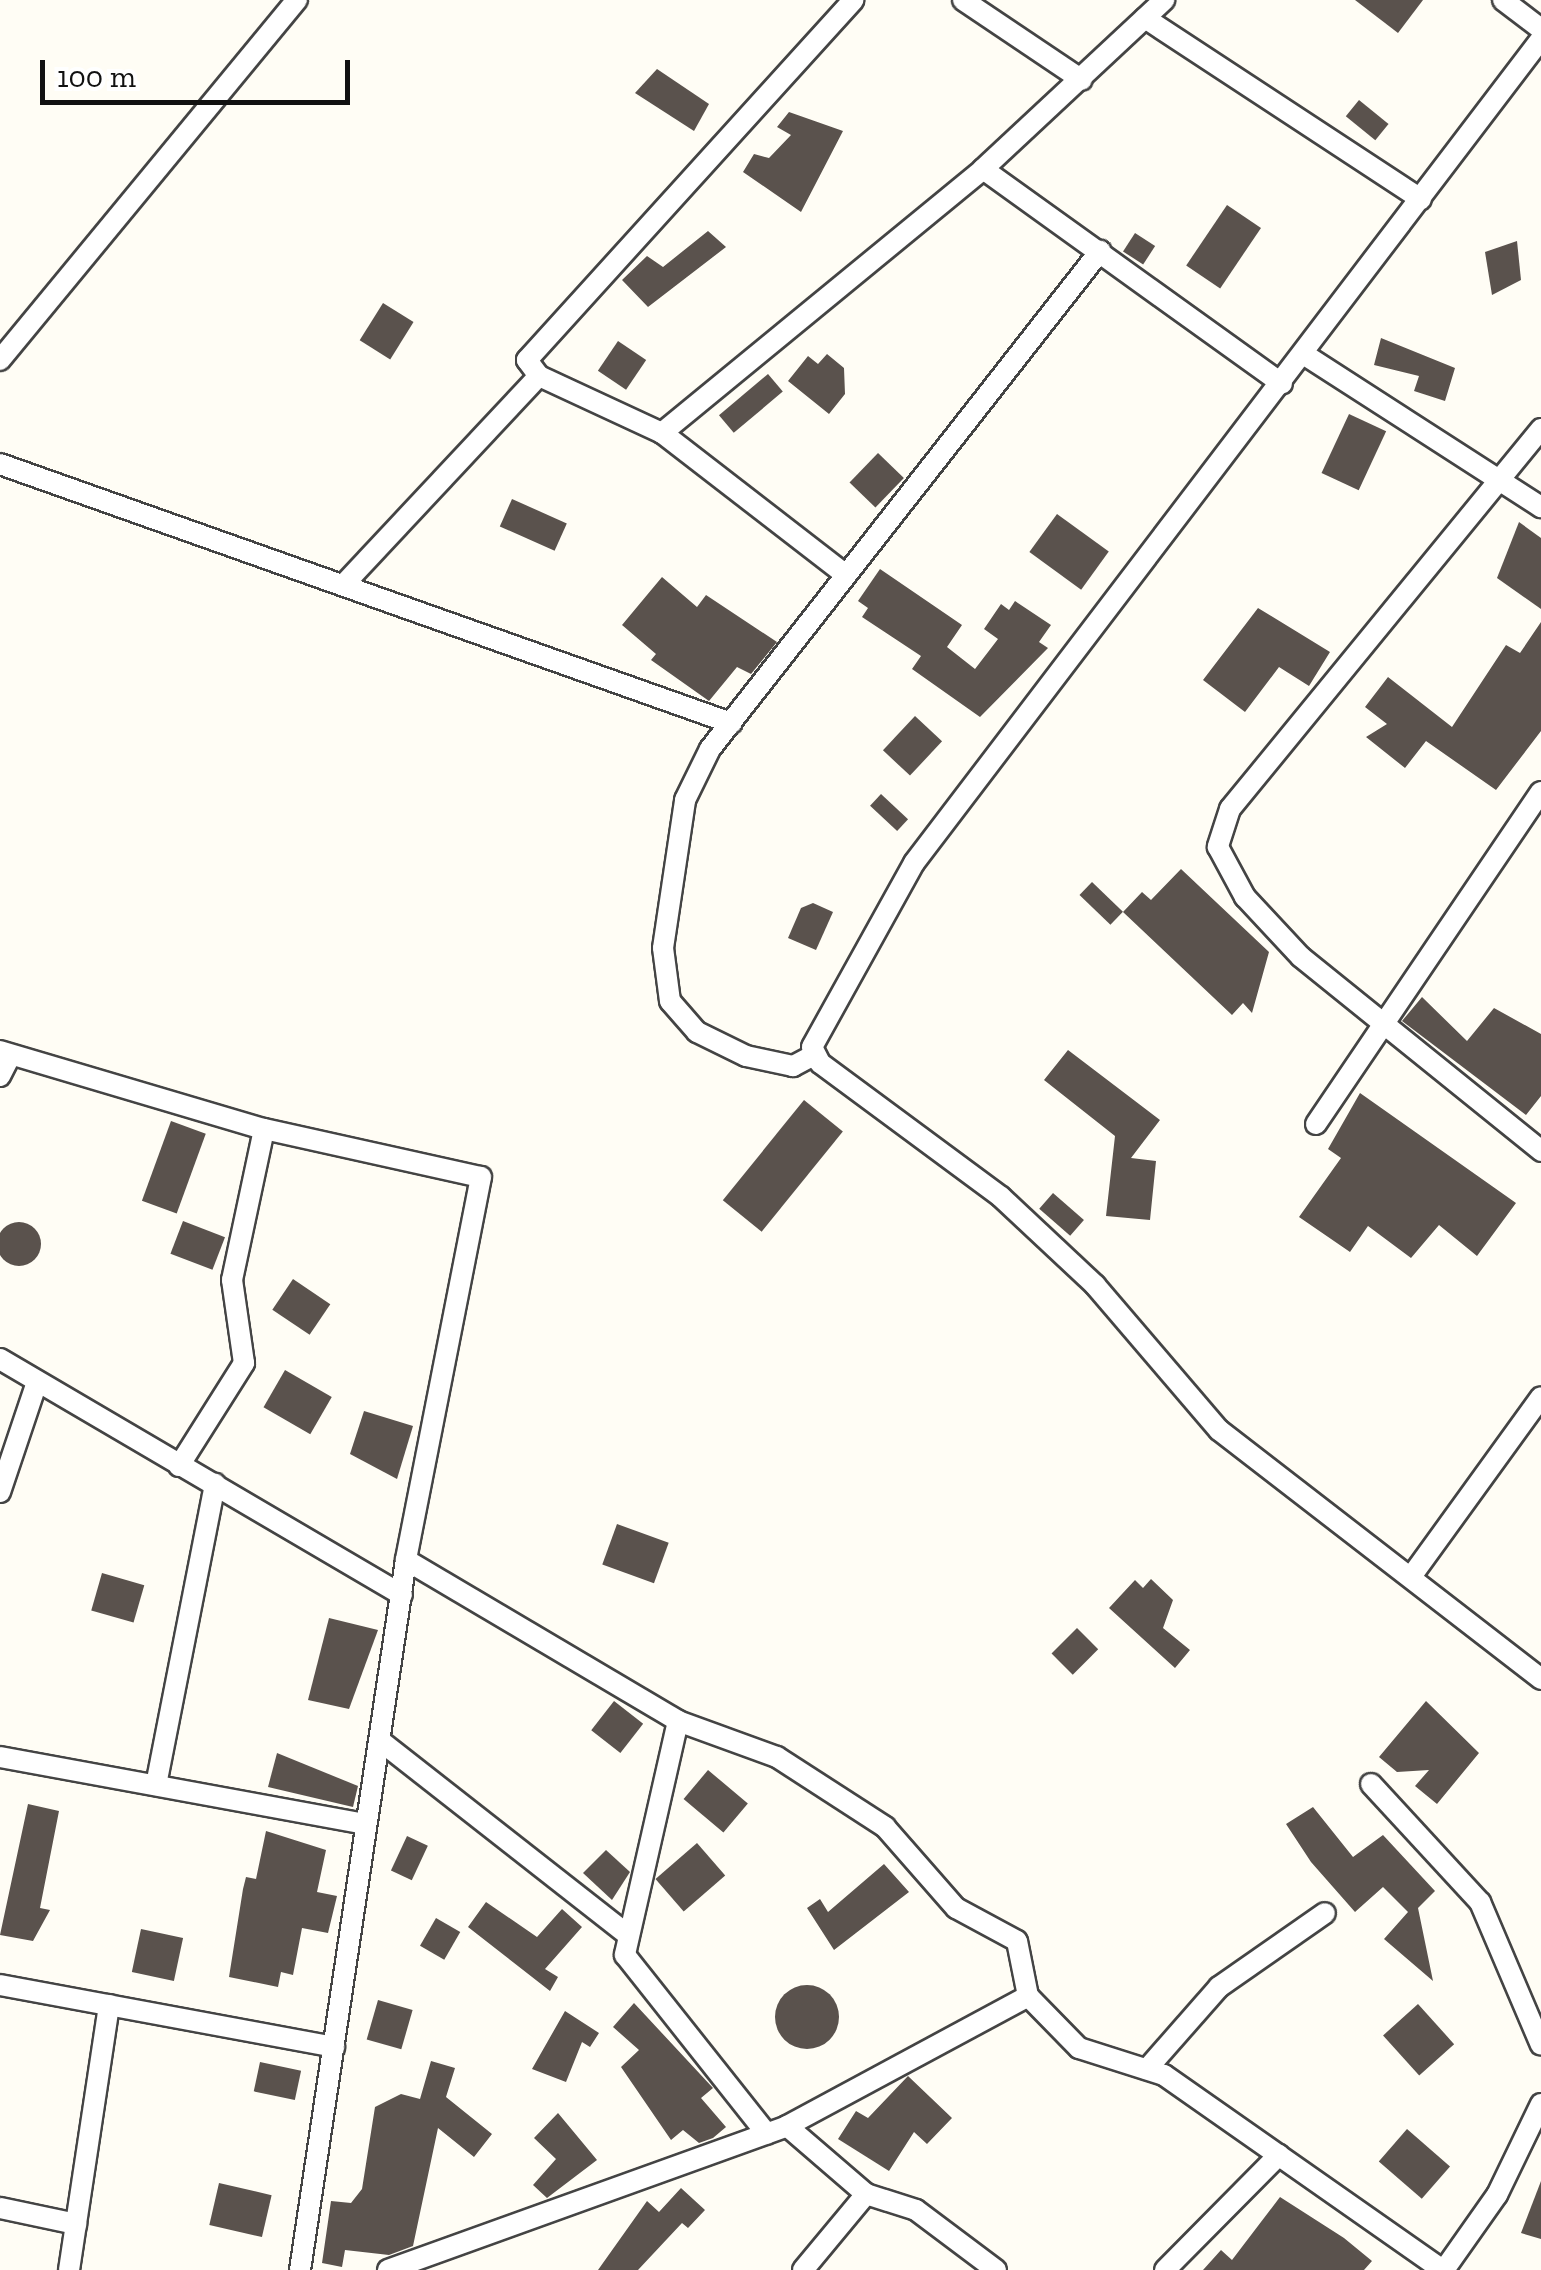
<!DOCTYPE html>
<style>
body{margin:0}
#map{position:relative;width:1541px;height:2270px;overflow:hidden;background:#fffdf5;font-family:"Zilla Slab",serif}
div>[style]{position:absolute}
.building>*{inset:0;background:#5a524d;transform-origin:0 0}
.round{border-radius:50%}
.roads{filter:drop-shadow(2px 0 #444) drop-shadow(-2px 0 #444) drop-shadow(0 2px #444) drop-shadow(0 -2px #444)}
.minor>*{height:20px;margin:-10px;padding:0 10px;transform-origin:10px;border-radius:10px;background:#fff}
span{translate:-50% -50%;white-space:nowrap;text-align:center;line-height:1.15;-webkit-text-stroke:10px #fff;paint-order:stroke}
.scale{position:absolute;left:40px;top:60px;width:310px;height:45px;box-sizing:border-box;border:5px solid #111;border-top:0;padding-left:12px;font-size:30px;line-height:35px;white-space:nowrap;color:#111;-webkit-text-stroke:8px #fff;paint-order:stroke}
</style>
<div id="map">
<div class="building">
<i style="clip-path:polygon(1355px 0,1423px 0,1398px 33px)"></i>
<i style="clip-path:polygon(657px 69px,709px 104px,694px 131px,635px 93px)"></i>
<i style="left:1359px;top:100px;width:38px;height:21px;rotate:39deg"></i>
<i style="clip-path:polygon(789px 112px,843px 131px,801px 212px,743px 172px,754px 154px,769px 158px,791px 135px,777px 127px)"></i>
<i style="left:1227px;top:205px;width:41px;height:73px;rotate:34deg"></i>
<i style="clip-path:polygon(708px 231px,726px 247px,648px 307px,622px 280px,647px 256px,663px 267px)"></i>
<i style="left:1135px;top:233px;width:24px;height:22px;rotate:33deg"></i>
<i style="clip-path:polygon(1517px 241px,1521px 280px,1492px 295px,1485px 252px)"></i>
<i style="left:383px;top:303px;width:36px;height:44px;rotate:32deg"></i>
<i style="clip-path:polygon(1381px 338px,1455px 368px,1445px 401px,1414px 391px,1419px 376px,1374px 365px)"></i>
<i style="left:618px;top:341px;width:34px;height:36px;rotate:34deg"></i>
<i style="clip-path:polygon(827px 354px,844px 368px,845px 394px,829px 414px,788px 381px,808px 356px,818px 364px)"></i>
<i style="left:768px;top:374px;width:23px;height:64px;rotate:50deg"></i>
<i style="left:1349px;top:414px;width:41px;height:65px;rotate:25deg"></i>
<i style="left:878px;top:453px;width:36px;height:41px;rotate:44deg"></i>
<i style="left:512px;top:499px;width:60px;height:30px;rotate:24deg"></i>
<i style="left:1057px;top:514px;width:64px;height:47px;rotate:36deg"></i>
<i style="clip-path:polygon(1519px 522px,1541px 538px,1541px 609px,1497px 578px)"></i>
<i style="clip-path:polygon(880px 569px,962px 625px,947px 647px,975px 669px,998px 639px,984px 629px,1001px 604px,1009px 610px,1015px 601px,1051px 625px,1039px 642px,1048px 648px,980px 717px,912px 669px,921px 656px,862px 617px,868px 608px,858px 601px)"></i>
<i style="clip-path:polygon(662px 577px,697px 607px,706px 595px,777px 642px,751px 674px,737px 667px,709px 701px,651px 660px,656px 654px,622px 625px)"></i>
<i style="clip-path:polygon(1258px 608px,1330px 652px,1309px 686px,1279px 667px,1245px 712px,1203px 680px)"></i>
<i style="clip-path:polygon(1541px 622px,1541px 731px,1496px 790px,1426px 741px,1405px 768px,1366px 737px,1387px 724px,1365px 707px,1388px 677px,1452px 727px,1506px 645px,1520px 653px)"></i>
<i style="left:915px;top:716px;width:37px;height:47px;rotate:43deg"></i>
<i style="left:881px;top:794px;width:37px;height:16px;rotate:43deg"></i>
<i style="clip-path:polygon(1181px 869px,1269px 952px,1252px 1013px,1243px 1003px,1232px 1015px,1123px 912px,1142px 892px,1151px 900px)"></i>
<i style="left:1092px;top:882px;width:43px;height:18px;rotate:44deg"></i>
<i style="clip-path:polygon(813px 903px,833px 912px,816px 950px,788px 938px,801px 908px)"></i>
<i style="clip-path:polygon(1422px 997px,1467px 1041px,1494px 1008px,1541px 1034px,1541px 1096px,1526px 1115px,1402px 1021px)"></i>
<i style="clip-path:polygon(1068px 1050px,1160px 1120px,1131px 1158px,1156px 1161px,1150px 1220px,1106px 1216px,1115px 1136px,1044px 1080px)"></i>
<i style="clip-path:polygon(1360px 1093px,1516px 1203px,1477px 1256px,1439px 1225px,1411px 1258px,1368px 1226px,1350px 1252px,1299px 1217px,1341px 1158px,1328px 1149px)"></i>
<i style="left:804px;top:1100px;width:50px;height:129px;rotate:39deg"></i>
<i style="left:171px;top:1121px;width:37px;height:85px;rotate:20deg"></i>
<i style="left:1053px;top:1193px;width:41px;height:21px;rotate:41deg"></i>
<i style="left:183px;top:1221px;width:45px;height:35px;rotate:21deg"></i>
<i class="round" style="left:-3px;top:1222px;width:44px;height:44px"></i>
<i style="left:293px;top:1279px;width:45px;height:37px;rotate:34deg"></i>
<i style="left:285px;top:1370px;width:54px;height:43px;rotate:30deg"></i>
<i style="clip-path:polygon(364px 1411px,413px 1426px,397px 1479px,350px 1454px)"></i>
<i style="left:617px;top:1524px;width:55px;height:43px;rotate:20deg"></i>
<i style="left:102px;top:1573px;width:44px;height:39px;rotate:16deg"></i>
<i style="clip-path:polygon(1151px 1579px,1173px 1600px,1163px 1628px,1190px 1650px,1175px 1668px,1109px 1608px,1135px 1580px,1143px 1588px)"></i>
<i style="clip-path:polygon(329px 1618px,378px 1630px,349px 1709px,308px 1700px)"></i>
<i style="left:1077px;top:1628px;width:30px;height:36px;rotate:45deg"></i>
<i style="left:614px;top:1701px;width:37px;height:37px;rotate:38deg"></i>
<i style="clip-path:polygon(1426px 1701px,1479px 1753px,1437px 1804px,1415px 1786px,1429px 1770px,1397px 1772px,1379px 1757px)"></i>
<i style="clip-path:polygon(277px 1753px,358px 1786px,353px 1807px,268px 1787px)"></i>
<i style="left:708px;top:1770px;width:52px;height:38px;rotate:40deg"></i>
<i style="clip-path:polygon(28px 1804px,59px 1811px,40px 1908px,50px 1910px,33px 1941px,0 1935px)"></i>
<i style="clip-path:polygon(1313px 1807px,1353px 1857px,1383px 1835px,1435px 1891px,1418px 1908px,1433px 1981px,1384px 1939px,1408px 1912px,1383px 1887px,1355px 1912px,1311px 1862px,1286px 1824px)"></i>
<i style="clip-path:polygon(266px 1831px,326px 1850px,317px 1892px,337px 1896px,328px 1933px,302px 1928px,293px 1975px,281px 1972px,278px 1987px,229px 1977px,243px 1889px,246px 1877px,256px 1879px)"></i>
<i style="left:407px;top:1836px;width:23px;height:38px;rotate:25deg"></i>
<i style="left:697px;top:1843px;width:43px;height:55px;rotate:49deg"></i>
<i style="clip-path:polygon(606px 1850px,630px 1872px,612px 1900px,583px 1873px)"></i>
<i style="clip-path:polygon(884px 1864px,909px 1892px,834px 1950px,807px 1908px,820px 1899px,828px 1912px)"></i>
<i style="clip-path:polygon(486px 1902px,537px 1937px,562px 1909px,582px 1927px,545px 1969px,558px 1977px,550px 1991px,468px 1927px)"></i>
<i style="left:436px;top:1918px;width:28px;height:32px;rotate:30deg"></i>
<i style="left:141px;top:1929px;width:43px;height:44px;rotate:12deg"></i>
<i class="round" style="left:775px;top:1985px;width:64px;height:64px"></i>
<i style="left:378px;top:2000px;width:36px;height:41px;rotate:16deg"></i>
<i style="clip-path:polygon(634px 2003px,713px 2088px,701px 2098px,726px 2127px,713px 2138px,699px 2143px,683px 2130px,671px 2140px,621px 2067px,639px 2050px,613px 2027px)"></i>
<i style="left:1418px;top:2004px;width:54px;height:47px;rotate:48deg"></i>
<i style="clip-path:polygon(565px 2011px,599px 2033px,590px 2047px,582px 2042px,566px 2082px,532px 2069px)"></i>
<i style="clip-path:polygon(431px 2061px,455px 2068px,446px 2097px,492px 2134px,474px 2157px,438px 2128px,413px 2246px,389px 2255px,345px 2250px,342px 2267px,322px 2263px,331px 2201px,351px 2203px,362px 2189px,375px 2107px,401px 2094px,420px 2099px)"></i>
<i style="left:260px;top:2062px;width:42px;height:30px;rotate:12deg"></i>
<i style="clip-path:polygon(908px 2076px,952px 2118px,927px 2144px,914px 2132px,889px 2171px,838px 2139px,856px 2111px,868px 2118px)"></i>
<i style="clip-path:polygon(558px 2113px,597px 2160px,547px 2198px,533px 2185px,556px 2159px,534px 2138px)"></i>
<i style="left:1407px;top:2129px;width:57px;height:43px;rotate:41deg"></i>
<i style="clip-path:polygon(1541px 2181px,1541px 2239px,1521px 2233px)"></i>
<i style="left:219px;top:2183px;width:54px;height:43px;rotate:13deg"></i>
<i style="clip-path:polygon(681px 2188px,705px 2210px,688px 2228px,682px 2223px,638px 2270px,598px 2270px,647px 2201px,659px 2212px)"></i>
<i style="clip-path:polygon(1280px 2197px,1344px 2238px,1372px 2261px,1364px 2270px,1203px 2270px,1221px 2250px,1232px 2260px)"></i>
</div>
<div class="roads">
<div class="minor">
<i style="left:963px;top:0;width:143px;rotate:33.9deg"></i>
<i style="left:1503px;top:0;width:48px;rotate:37.3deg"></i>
<i style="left:1145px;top:18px;width:330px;rotate:33.3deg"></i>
<i style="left:1541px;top:39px;width:1035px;rotate:127.27deg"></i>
<i style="left:914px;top:863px;width:210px;rotate:119deg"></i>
<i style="left:812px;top:1047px;width:18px;rotate:63deg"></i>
<i style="left:820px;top:1063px;width:225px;rotate:36.5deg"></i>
<i style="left:1001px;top:1197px;width:129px;rotate:43.1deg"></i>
<i style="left:1095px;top:1285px;width:191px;rotate:49.5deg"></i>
<i style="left:1219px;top:1430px;width:407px;rotate:37.7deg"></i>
<i style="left:983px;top:169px;width:368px;rotate:35.7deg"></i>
<i style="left:1305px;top:355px;width:281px;rotate:32.8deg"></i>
<i style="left:0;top:360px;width:467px;rotate:-50.5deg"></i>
<i style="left:1541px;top:429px;width:491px;rotate:129.3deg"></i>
<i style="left:1230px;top:809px;width:40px;rotate:108deg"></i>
<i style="left:1218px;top:847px;width:57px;rotate:61.6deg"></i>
<i style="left:1245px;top:897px;width:82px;rotate:47deg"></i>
<i style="left:1301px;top:957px;width:309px;rotate:38.9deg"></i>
<i style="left:662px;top:433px;width:416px;rotate:-39.4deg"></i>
<i style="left:983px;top:169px;width:248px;rotate:-43deg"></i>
<i style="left:0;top:464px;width:776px;rotate:19.51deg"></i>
<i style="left:846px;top:575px;width:232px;rotate:-142.3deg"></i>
<i style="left:662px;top:433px;width:136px;rotate:-155.1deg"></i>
<i style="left:539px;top:376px;width:20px;rotate:-127deg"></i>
<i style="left:527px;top:360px;width:486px;rotate:-47.8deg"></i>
<i style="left:347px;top:581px;width:281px;rotate:-46.9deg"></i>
<i style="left:0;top:1051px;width:275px;rotate:16.5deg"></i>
<i style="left:264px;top:1129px;width:222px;rotate:12.5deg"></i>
<i style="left:481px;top:1177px;width:390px;rotate:101.1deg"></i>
<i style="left:406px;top:1560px;width:718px;rotate:98.49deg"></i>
<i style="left:814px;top:1055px;width:24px;rotate:152deg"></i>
<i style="left:793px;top:1066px;width:48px;rotate:-168deg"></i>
<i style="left:746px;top:1056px;width:55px;rotate:-153.9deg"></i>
<i style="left:697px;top:1032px;width:41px;rotate:-131.1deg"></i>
<i style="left:670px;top:1001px;width:53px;rotate:-97.5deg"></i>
<i style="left:663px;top:948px;width:150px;rotate:-81.5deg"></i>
<i style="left:685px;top:800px;width:57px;rotate:-63.9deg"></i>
<i style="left:710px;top:749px;width:633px;rotate:-51.93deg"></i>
<i style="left:0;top:1076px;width:20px;rotate:-63deg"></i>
<i style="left:1316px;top:1124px;width:401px;rotate:-55.9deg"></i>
<i style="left:0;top:1359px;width:466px;rotate:30.4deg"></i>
<i style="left:179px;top:1466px;width:122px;rotate:-57.7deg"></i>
<i style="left:244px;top:1363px;width:84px;rotate:-98.2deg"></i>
<i style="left:232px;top:1280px;width:154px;rotate:-78deg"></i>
<i style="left:0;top:1492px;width:116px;rotate:-71.4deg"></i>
<i style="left:406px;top:1560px;width:316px;rotate:30.6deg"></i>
<i style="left:678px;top:1721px;width:105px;rotate:20deg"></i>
<i style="left:777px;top:1757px;width:129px;rotate:32.9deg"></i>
<i style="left:885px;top:1827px;width:108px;rotate:48.8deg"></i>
<i style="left:956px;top:1908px;width:69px;rotate:28.4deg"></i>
<i style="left:1017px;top:1941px;width:56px;rotate:78.7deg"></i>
<i style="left:1028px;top:1996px;width:73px;rotate:45.6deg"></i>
<i style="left:1079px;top:2048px;width:89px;rotate:17.6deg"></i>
<i style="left:1164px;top:2075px;width:340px;rotate:35deg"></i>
<i style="left:1413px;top:1574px;width:218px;rotate:-54.1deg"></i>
<i style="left:678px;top:1721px;width:240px;rotate:102.8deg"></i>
<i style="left:625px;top:1955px;width:228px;rotate:51.6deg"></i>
<i style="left:383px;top:1743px;width:308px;rotate:38.1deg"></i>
<i style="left:0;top:1757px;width:371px;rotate:10.4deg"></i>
<i style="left:1371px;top:1784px;width:161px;rotate:47.3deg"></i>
<i style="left:1480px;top:1902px;width:155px;rotate:66.9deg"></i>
<i style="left:156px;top:1785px;width:307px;rotate:-78.9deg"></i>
<i style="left:0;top:1985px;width:340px;rotate:10.5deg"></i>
<i style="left:1147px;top:2069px;width:109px;rotate:-48.7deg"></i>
<i style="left:1219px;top:1987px;width:129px;rotate:-34.9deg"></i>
<i style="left:787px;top:2126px;width:104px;rotate:40.7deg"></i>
<i style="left:866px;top:2194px;width:52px;rotate:17.7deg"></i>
<i style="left:916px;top:2210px;width:100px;rotate:36.9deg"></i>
<i style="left:0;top:2208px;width:78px;rotate:11.9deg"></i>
<i style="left:69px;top:2270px;width:268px;rotate:-81.4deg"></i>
<i style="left:388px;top:2270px;width:424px;rotate:-19.8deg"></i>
<i style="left:787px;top:2126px;width:274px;rotate:-28.3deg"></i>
<i style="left:803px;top:2270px;width:99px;rotate:-50.3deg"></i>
<i style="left:1165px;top:2270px;width:162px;rotate:-45.3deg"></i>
<i style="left:1444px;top:2270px;width:92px;rotate:-54.8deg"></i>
<i style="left:1497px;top:2195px;width:101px;rotate:-64.2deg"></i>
</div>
</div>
<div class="scale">100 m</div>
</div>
